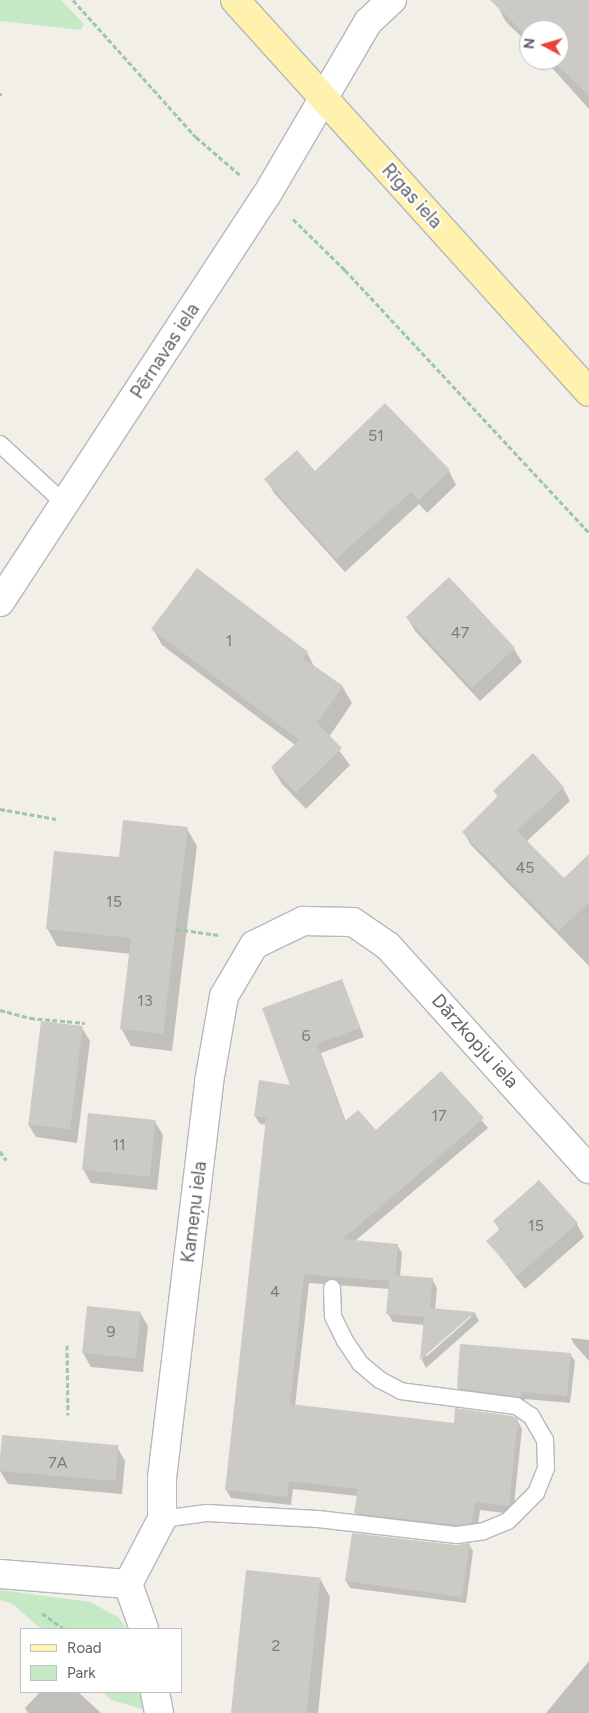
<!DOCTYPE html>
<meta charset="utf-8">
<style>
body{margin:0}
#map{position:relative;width:589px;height:1713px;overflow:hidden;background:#f1efe8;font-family:Figtree,sans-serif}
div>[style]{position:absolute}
.green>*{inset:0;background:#c5e8c5}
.shadow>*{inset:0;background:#0003}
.building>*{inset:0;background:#cccac5;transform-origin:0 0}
.path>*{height:3px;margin-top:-1.5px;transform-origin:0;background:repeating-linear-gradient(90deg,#9cc7a9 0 5px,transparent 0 7.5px)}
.roads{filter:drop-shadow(1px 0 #b5b8bc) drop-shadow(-1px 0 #b5b8bc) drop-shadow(0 1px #b5b8bc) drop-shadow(0 -1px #b5b8bc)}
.service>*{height:16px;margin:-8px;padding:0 8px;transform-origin:8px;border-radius:8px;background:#fff}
.minor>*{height:28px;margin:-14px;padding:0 14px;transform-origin:14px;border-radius:14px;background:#fff}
.primary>*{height:28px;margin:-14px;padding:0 14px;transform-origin:14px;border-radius:14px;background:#fff2af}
span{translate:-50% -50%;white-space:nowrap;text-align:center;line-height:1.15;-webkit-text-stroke:4.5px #fff;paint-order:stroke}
.number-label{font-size:16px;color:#7a7d7f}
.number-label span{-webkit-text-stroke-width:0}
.street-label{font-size:19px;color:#5f6368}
.legend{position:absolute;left:20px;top:1628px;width:162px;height:65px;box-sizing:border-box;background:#fff;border:1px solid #bfc1c3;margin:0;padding:6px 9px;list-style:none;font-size:15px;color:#5f6368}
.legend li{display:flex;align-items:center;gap:10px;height:25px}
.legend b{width:25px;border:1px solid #bfc1c3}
.north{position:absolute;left:519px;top:20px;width:50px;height:50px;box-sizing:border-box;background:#fff;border:1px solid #bfc1c3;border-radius:50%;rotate:276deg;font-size:14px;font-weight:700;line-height:20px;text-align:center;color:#5f6368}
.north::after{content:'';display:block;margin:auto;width:18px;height:22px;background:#ea4335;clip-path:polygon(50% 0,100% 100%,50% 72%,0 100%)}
</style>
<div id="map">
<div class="green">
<i style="clip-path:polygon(0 0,61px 0,84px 24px,81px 30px,0 21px)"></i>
<i style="clip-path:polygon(0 1590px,90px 1602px,118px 1617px,127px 1629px,41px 1629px,13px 1604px,0 1600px)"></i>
<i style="clip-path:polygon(103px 1692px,141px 1692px,143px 1709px,111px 1700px)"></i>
</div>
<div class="shadow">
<i style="clip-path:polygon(502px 0,589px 0,589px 109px,545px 60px,559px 60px,559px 30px,529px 30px,529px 44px,506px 22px,497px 5px)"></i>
<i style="clip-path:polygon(449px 471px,456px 485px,427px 513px,419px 504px,345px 572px,274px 493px,266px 479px,315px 473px)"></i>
<i style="clip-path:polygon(407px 617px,514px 649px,522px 662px,480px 701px,415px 631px)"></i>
<i style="clip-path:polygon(153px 629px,307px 653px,315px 668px,342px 686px,352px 703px,329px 737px,350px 765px,306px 809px,282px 784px,272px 768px,295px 745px,162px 645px)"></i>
<i style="clip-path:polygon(563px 788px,570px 801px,526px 842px,564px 880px,589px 856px,589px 966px,471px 845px,464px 833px,498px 798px,494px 791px)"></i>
<i style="clip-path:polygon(187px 829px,197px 846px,172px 1051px,131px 1046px,121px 1028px,131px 954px,57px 946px,47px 928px,120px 859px)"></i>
<i style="clip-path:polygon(evenodd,342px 980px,364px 1037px,321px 1053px,346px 1122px,376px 1132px,441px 1073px,488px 1128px,355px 1241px,397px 1245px,402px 1253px,400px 1277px,432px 1279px,437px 1288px,435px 1310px,475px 1313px,479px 1321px,426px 1368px,422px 1360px,425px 1325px,393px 1322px,388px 1314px,390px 1289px,309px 1283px,295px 1406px,455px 1424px,517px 1420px,522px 1429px,513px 1514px,480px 1510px,477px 1531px,360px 1521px,356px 1513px,358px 1496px,293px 1489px,291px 1505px,231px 1498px,226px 1490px,267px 1125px,260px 1124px,255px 1116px,292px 1086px,342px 980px,470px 1315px,471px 1317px,426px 1357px,426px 1354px,470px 1315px)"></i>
<i style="clip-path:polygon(82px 1028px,90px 1041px,77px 1143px,36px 1137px,28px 1124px)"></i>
<i style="clip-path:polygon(155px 1122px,163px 1135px,157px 1190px,91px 1183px,83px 1169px)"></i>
<i style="clip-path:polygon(495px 1221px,577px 1224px,584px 1237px,525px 1289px,488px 1241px,500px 1231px)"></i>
<i style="clip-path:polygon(88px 1307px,140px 1313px,148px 1326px,143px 1372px,91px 1367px,83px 1353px)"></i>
<i style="clip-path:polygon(571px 1338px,589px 1340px,589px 1361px,574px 1344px)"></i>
<i style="clip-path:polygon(570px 1354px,575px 1361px,570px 1403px,525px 1399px,524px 1404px,462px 1395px,458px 1388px)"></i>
<i style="clip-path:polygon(3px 1437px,117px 1447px,125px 1461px,122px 1494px,8px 1484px,0 1471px)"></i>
<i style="clip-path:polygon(469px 1545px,473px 1551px,466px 1603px,350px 1588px,346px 1581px)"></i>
<i style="clip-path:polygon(320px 1579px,330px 1597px,318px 1713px,232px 1713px)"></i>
<i style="clip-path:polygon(589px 1661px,589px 1713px,546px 1713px)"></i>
<i style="clip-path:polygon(40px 1692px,78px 1692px,101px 1713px,28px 1713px,25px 1708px)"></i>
</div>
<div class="building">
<i style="clip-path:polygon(490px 0,589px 0,589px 96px,552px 60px,559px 60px,559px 30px,529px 30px,529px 38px)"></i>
<i style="clip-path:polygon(385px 403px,450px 470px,419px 500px,411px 492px,336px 559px,264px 479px,297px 450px,315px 471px)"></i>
<i style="clip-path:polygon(197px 568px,308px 652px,303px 658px,343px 686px,317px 723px,342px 748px,296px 793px,271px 767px,299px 740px,151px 629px)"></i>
<i style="left:449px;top:577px;width:97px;height:59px;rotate:47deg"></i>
<i style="clip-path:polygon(533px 753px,564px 787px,517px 831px,564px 878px,589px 854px,589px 902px,559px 931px,462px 832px,498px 796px,493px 791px)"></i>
<i style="clip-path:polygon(123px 820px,188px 827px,163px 1034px,120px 1029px,131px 938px,46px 929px,54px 851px,119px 857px)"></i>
<i style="clip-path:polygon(342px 979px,360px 1028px,317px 1044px,345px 1121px,358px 1110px,376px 1130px,441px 1071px,484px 1118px,343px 1239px,398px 1244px,395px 1275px,433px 1278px,430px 1308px,475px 1312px,420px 1360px,424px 1317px,386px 1314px,389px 1281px,304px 1274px,290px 1404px,454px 1423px,455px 1408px,512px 1416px,518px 1419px,509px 1506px,475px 1502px,472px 1523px,457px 1525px,354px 1513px,358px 1489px,289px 1481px,287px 1497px,225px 1490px,266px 1118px,254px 1116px,259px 1080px,290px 1085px,262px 1008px)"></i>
<i style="left:41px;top:1021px;width:42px;height:104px;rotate:7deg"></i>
<i style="left:88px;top:1113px;width:68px;height:57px;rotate:6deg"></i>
<i style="clip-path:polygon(539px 1180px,578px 1223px,517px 1276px,486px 1241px,500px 1229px,493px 1221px)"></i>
<i style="left:87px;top:1306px;width:54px;height:47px;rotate:6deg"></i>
<i style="clip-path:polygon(460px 1344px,571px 1353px,567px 1396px,521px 1392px,521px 1397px,457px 1388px)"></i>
<i style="left:2px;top:1435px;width:117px;height:36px;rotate:5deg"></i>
<i style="clip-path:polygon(352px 1533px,456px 1545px,470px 1543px,462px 1597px,345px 1581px)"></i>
<i style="left:246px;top:1570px;width:75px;height:144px;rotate:6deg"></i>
</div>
<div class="path">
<i style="left:73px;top:0;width:184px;rotate:48.1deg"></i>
<i style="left:196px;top:137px;width:58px;rotate:40.8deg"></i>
<i style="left:0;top:94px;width:2px"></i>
<i style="left:293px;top:219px;width:73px;rotate:44.4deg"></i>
<i style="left:345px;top:270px;width:359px;rotate:47.1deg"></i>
<i style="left:0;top:809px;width:57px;rotate:10.1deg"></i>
<i style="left:176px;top:929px;width:43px;rotate:7.9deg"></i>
<i style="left:0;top:1010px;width:31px;rotate:15deg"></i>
<i style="left:30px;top:1018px;width:55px;rotate:5.2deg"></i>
<i style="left:0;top:1151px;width:11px;rotate:56deg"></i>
<i style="left:67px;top:1345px;width:70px;rotate:89.2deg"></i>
<i style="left:42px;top:1613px;width:27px;rotate:36deg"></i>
</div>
<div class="roads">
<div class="service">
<i style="left:0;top:444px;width:88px;rotate:42.7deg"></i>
<i style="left:162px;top:1519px;width:45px;rotate:-7.6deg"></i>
<i style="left:207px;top:1513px;width:111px;rotate:3.1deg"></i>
<i style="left:318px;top:1519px;width:140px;rotate:6.6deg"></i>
<i style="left:457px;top:1535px;width:27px;rotate:-8deg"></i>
<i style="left:484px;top:1531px;width:26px;rotate:-23deg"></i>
<i style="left:508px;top:1521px;width:40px;rotate:-45deg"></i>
<i style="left:536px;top:1493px;width:27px;rotate:-68deg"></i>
<i style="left:546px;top:1468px;width:28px;rotate:-92deg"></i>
<i style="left:545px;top:1440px;width:28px;rotate:-120deg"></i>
<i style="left:531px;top:1416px;width:18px;rotate:-146deg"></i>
<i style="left:516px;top:1406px;width:116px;rotate:-172.6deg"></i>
<i style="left:401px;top:1391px;width:24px;rotate:-152deg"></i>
<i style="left:380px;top:1380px;width:26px;rotate:-140deg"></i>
<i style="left:360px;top:1363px;width:27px;rotate:-124deg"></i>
<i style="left:345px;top:1341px;width:28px;rotate:-116deg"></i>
<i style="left:333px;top:1316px;width:28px;rotate:-92deg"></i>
</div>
<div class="minor">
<i style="left:0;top:602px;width:485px;rotate:-56.8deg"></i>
<i style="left:266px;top:196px;width:202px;rotate:-59.6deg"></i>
<i style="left:368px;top:22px;width:33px;rotate:-43deg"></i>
<i style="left:0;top:1574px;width:128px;rotate:4.5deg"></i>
<i style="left:144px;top:1629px;width:48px;rotate:-109.6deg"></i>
<i style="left:128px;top:1584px;width:73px;rotate:-62.4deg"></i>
<i style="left:162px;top:1519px;width:41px;rotate:-90deg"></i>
<i style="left:162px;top:1478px;width:399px;rotate:-83.2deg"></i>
<i style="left:209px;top:1082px;width:87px;rotate:-80.1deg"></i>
<i style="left:224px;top:996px;width:59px;rotate:-59.5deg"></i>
<i style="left:254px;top:945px;width:55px;rotate:-26.1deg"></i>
<i style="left:303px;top:921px;width:50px;rotate:1.1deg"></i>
<i style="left:353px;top:922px;width:42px;rotate:34.4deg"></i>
<i style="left:388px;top:946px;width:300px;rotate:48deg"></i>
<i style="left:155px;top:1692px;width:21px;rotate:79deg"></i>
</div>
<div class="primary">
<i style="left:235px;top:0;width:528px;rotate:47.92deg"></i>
</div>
</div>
<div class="number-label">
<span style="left:376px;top:436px">51</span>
<span style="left:460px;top:633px">47</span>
<span style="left:229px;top:641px">1</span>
<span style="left:525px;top:868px">45</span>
<span style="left:114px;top:902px">15</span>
<span style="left:145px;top:1001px">13</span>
<span style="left:306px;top:1036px">6</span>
<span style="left:439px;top:1116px">17</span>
<span style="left:119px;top:1145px">11</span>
<span style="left:536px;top:1226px">15</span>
<span style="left:275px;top:1292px">4</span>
<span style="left:111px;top:1332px">9</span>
<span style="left:58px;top:1463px">7A</span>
<span style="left:276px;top:1646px">2</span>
</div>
<div class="street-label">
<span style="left:412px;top:196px;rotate:48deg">Rīgas iela</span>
<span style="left:165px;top:351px;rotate:-57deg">Pērnavas iela</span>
<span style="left:475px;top:1041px;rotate:48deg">Dārzkopju iela</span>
<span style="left:194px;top:1212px;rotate:-83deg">Kameņu iela</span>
</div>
<ul class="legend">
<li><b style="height:6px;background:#fff2af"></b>Road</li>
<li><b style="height:14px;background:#c5e8c5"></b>Park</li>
</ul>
<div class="north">N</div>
</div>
